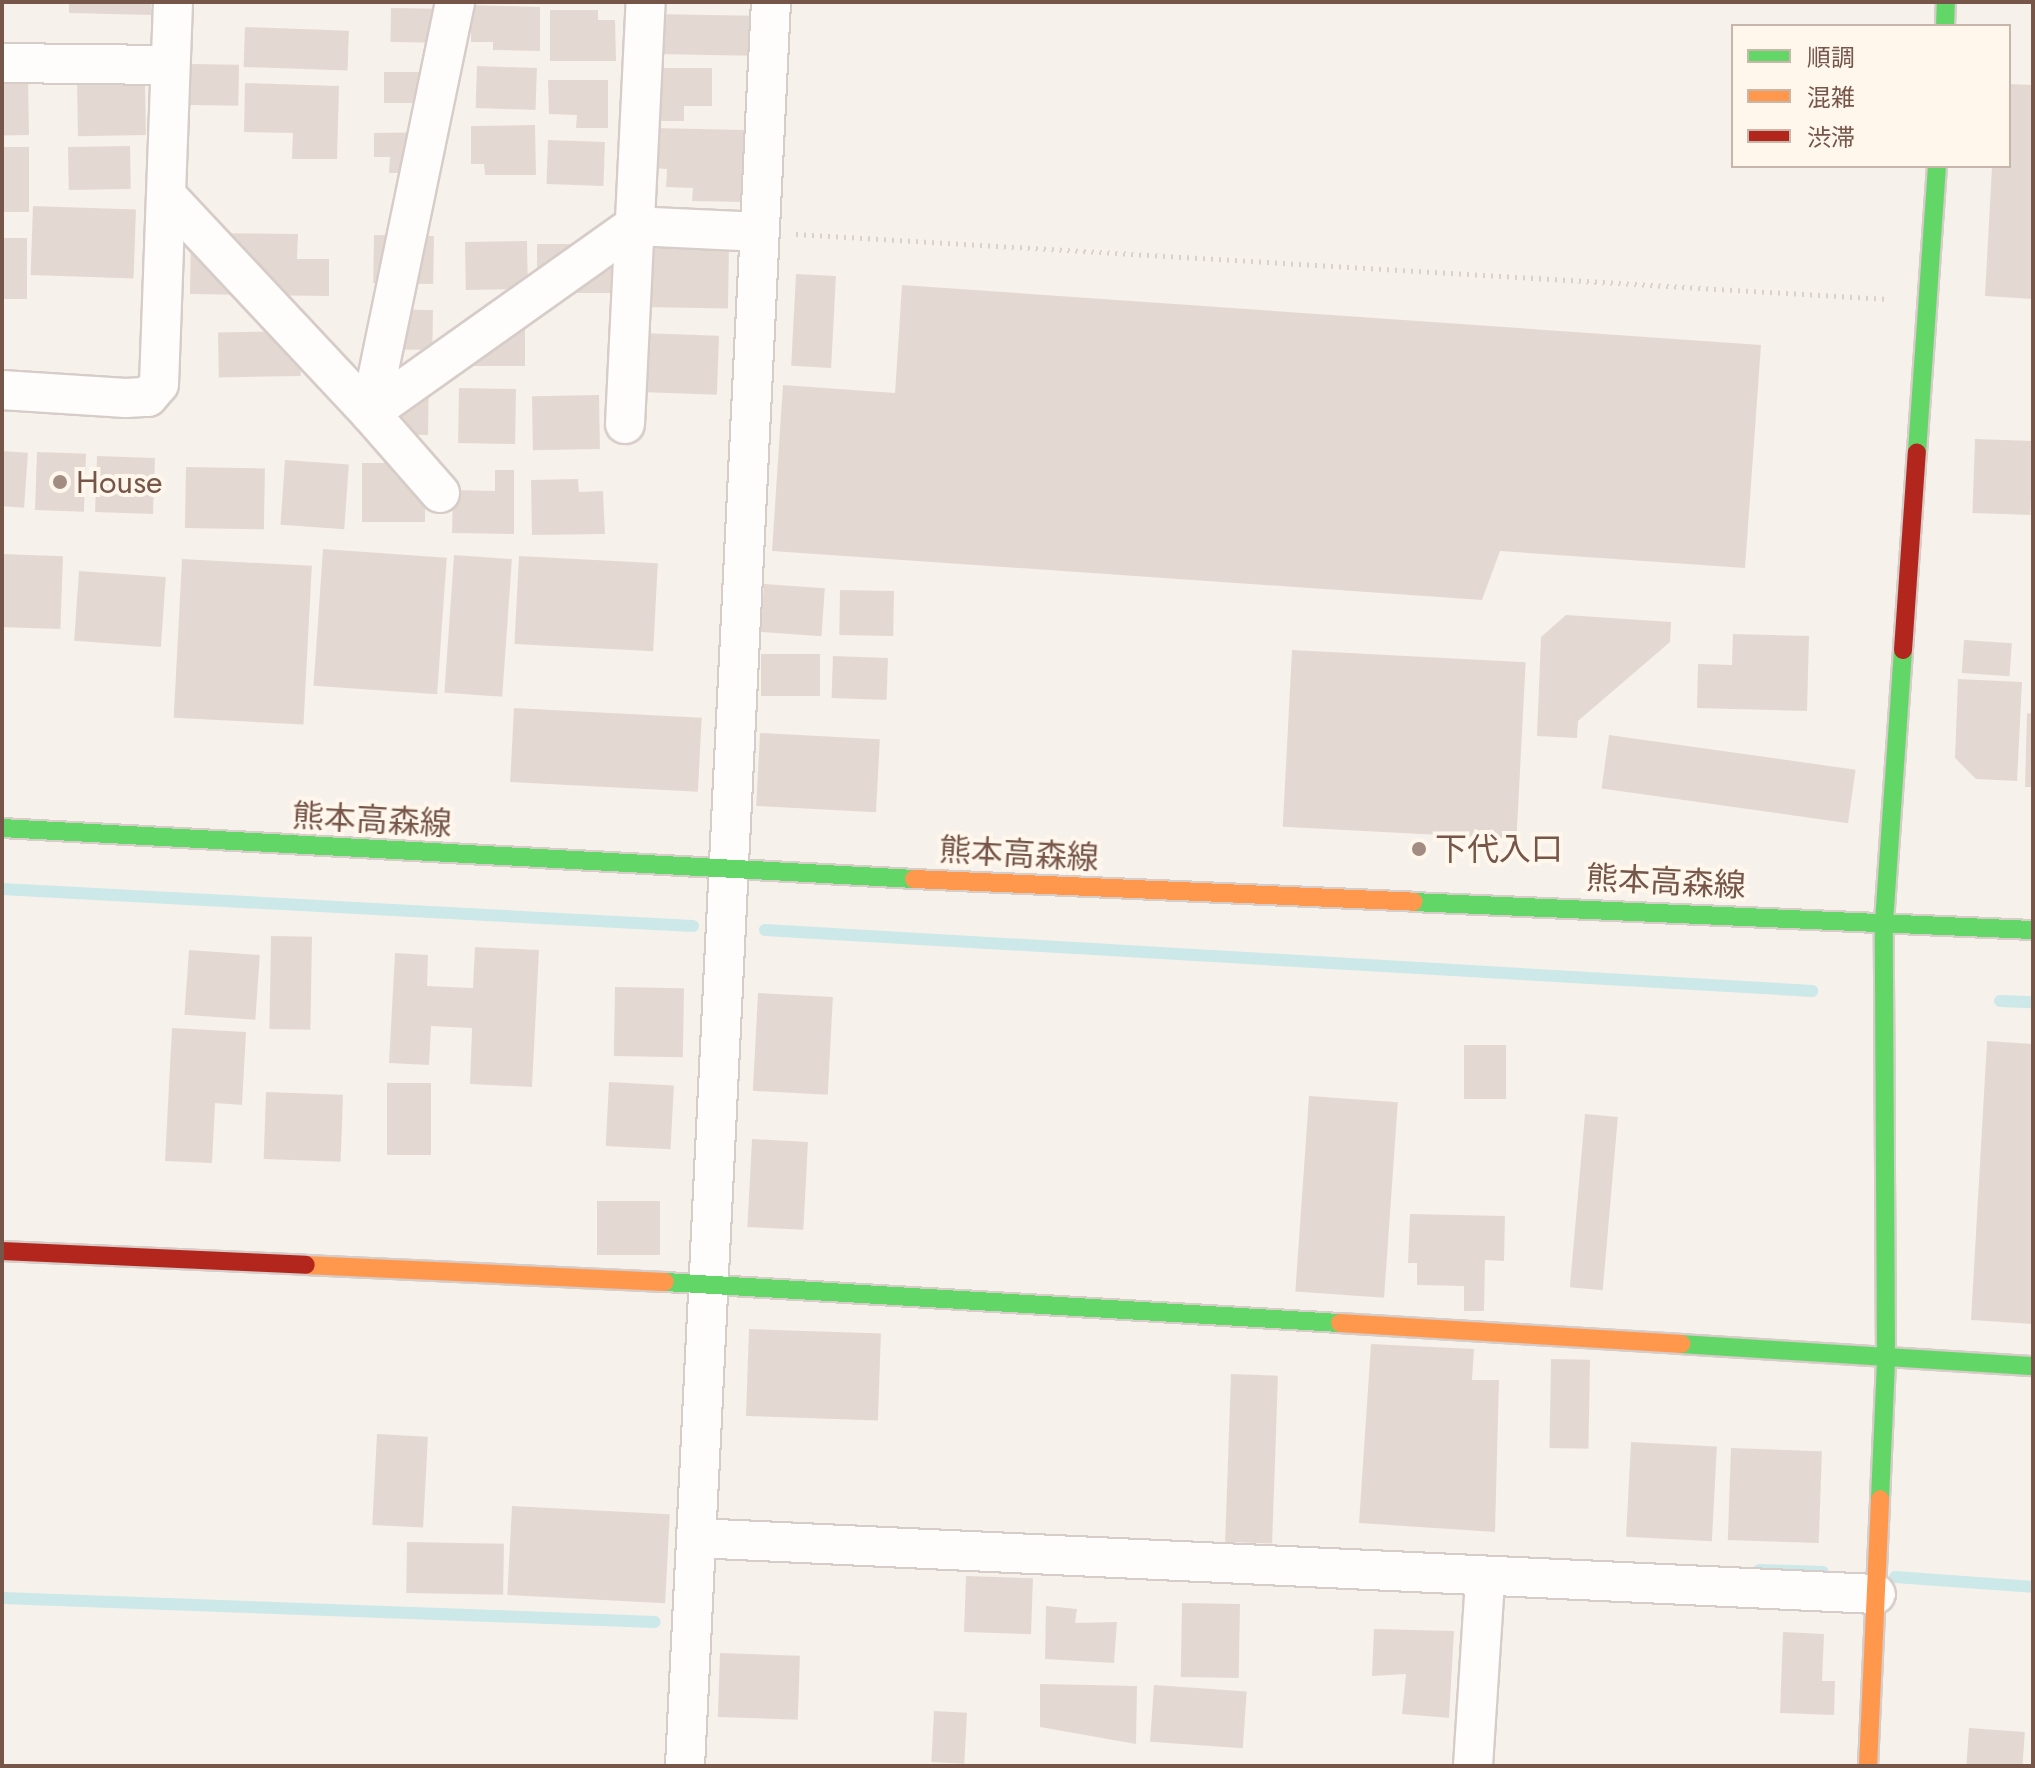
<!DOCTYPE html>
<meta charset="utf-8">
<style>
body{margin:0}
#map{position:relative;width:2035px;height:1768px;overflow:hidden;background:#f7f1eb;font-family:Jost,"Noto Sans JP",sans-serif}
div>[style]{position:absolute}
.stream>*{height:12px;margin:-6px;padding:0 6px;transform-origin:6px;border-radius:6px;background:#cce8e8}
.building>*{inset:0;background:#e4d9d2;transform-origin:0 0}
.path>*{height:5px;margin-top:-2.5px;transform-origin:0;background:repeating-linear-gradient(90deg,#dad1cd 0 2px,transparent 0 8px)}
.roads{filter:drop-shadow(2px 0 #d6ccc8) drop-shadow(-2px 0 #d6ccc8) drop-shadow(0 2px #d6ccc8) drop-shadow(0 -2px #d6ccc8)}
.street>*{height:38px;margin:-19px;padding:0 19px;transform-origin:19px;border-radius:19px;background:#fefdfc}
.fast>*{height:18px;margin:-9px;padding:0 9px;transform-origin:9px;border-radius:9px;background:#63d668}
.slow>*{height:18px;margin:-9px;padding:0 9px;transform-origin:9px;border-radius:9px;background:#ff974d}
.jam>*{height:18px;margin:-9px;padding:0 9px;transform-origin:9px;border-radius:9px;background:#b3261e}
.dots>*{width:22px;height:22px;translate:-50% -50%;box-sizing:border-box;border:4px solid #fff6ec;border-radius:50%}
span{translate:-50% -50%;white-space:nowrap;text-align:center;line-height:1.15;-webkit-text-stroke:8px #fff6ec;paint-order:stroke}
.poi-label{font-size:32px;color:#765649}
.left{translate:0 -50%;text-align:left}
.street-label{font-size:32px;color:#765649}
.frame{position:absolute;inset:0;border:4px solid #765649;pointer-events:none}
.legend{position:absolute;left:1731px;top:24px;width:280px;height:144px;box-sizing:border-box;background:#fff6ec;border:2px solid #c8b6ab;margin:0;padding:10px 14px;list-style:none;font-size:24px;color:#765649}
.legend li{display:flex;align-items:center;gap:16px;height:40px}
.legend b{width:40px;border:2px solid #c8b6ab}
</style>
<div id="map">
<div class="stream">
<i style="left:2px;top:889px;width:692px;rotate:3.07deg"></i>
<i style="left:765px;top:930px;width:1049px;rotate:3.33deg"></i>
<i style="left:2000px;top:1001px;width:33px;rotate:2deg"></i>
<i style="left:1759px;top:1570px;width:64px;rotate:1.8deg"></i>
<i style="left:1895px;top:1577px;width:138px;rotate:4.1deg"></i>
<i style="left:2px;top:1598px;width:653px;rotate:2.1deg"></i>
</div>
<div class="building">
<i style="clip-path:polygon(69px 2px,151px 2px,151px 15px,69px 13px)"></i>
<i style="clip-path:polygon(471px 5px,540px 7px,540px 51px,493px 50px,493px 42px,471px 42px)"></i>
<i style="left:391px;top:8px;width:59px;height:34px;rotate:1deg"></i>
<i style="clip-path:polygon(550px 10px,598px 10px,598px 20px,615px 20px,616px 61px,550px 61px)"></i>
<i style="left:654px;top:14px;width:100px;height:40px;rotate:1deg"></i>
<i style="left:245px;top:27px;width:104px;height:40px;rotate:2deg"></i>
<i style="left:191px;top:64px;width:48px;height:41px;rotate:1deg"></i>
<i style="left:477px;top:66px;width:60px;height:42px;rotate:2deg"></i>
<i style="clip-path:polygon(652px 68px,712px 68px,712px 106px,684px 106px,684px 121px,652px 121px)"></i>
<i style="left:384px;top:72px;width:61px;height:31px"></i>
<i style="left:28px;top:77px;width:58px;height:26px;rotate:89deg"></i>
<i style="left:145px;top:80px;width:55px;height:68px;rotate:89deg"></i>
<i style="clip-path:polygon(548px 80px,608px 80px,608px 128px,576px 128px,577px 115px,549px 114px)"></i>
<i style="clip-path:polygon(245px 83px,339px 86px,337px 159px,292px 159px,293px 133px,244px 132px)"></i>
<i style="clip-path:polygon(2009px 84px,2033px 85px,2033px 299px,1985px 296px,1992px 166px,2009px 166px)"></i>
<i style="clip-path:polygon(535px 125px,536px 175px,485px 175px,484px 164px,471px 164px,471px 126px)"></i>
<i style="clip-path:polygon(653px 128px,746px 130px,744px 202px,692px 201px,693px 188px,666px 187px,667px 169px,652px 168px)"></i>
<i style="clip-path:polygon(437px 132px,438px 173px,389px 173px,390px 157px,374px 157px,374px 133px)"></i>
<i style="left:548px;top:140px;width:57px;height:44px;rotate:2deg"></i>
<i style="left:130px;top:146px;width:43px;height:62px;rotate:89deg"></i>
<i style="left:2px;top:147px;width:27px;height:65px"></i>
<i style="left:33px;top:206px;width:103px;height:69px;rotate:2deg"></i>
<i style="clip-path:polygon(191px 233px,298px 234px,297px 259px,329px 259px,329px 296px,190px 294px)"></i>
<i style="left:374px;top:235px;width:60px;height:48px;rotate:1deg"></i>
<i style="left:2px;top:238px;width:25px;height:61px"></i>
<i style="left:527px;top:241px;width:48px;height:62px;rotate:89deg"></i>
<i style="left:537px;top:244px;width:74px;height:49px"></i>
<i style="left:642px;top:247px;width:87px;height:60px;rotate:1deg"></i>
<i style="left:796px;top:274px;width:40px;height:92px;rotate:3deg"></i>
<i style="clip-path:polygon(902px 285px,1761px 345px,1745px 568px,1500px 551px,1482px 600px,772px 551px,783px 385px,895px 393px)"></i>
<i style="left:374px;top:309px;width:59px;height:40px;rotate:1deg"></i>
<i style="left:468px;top:316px;width:57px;height:50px"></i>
<i style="left:300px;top:331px;width:45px;height:82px;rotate:89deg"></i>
<i style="left:642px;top:333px;width:77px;height:59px;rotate:2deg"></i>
<i style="clip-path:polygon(429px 374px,428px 435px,369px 434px)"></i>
<i style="left:459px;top:388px;width:57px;height:55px;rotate:1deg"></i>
<i style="left:599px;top:395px;width:54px;height:67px;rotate:89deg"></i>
<i style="left:1975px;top:439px;width:58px;height:74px;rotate:2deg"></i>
<i style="left:2px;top:451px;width:26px;height:55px;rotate:4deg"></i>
<i style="left:37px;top:452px;width:49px;height:58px;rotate:2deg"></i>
<i style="left:97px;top:456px;width:58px;height:56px;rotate:2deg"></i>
<i style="left:285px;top:460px;width:64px;height:65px;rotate:4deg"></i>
<i style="left:362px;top:463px;width:63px;height:59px"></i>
<i style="left:186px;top:467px;width:79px;height:61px;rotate:1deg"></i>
<i style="clip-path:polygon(495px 470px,514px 470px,514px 534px,452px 533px,453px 490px,495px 491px)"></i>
<i style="clip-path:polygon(578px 479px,579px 492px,603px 491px,605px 534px,532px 535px,531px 480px)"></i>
<i style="left:323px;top:549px;width:124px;height:137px;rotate:4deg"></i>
<i style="left:2px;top:554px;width:61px;height:73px;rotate:2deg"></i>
<i style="left:454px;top:555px;width:58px;height:138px;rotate:4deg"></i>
<i style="left:519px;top:556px;width:139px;height:88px;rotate:3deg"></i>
<i style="left:182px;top:559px;width:130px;height:159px;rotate:3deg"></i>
<i style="left:79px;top:571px;width:87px;height:70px;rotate:4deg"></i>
<i style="left:764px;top:584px;width:61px;height:48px;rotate:4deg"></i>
<i style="left:840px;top:590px;width:54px;height:45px;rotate:1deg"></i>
<i style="clip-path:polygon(1566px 615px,1671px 622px,1670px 642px,1578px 721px,1577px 738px,1537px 736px,1541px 637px)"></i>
<i style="clip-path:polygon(1733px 634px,1809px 636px,1807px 711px,1697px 708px,1698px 664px,1732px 665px)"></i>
<i style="left:1964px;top:640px;width:48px;height:33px;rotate:4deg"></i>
<i style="left:1292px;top:650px;width:234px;height:177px;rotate:3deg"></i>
<i style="left:761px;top:654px;width:59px;height:42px"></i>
<i style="left:833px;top:656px;width:55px;height:42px;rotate:2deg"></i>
<i style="clip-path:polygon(1958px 679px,2022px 682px,2017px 781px,1976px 779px,1955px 758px)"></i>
<i style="left:514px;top:708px;width:188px;height:74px;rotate:3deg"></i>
<i style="clip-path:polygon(2027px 713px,2033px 714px,2033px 787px,2025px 787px)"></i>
<i style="left:760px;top:733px;width:120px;height:73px;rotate:3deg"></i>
<i style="left:1609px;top:735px;width:249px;height:54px;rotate:8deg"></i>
<i style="left:271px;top:936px;width:41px;height:93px;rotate:1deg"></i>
<i style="clip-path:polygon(475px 947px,539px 950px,532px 1087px,470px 1084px,472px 1028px,431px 1026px,429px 1065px,389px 1063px,395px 953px,428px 955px,427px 986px,473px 988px)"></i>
<i style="left:189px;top:950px;width:71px;height:65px;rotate:4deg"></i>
<i style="left:615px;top:987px;width:69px;height:69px;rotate:1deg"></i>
<i style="left:758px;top:993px;width:75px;height:98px;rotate:3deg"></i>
<i style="clip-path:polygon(172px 1028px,246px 1032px,242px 1105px,215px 1103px,212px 1163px,165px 1161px)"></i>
<i style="clip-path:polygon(1987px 1041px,2033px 1044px,2033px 1324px,1971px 1320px)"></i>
<i style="left:1464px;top:1045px;width:42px;height:54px"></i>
<i style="left:609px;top:1082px;width:65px;height:64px;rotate:3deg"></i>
<i style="left:387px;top:1083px;width:44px;height:72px"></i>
<i style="left:266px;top:1092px;width:77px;height:67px;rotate:2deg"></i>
<i style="left:1309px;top:1096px;width:89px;height:196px;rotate:4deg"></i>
<i style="left:1585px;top:1114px;width:33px;height:174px;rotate:5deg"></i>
<i style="left:752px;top:1139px;width:56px;height:88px;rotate:3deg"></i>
<i style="left:597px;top:1201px;width:63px;height:54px"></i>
<i style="clip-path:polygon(1410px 1214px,1505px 1216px,1504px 1261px,1485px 1260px,1484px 1311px,1464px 1311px,1464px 1286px,1417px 1285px,1417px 1263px,1408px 1263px)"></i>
<i style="left:749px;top:1329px;width:132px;height:87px;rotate:2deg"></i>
<i style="clip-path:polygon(1371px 1344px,1474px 1349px,1472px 1380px,1499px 1380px,1495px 1532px,1359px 1523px)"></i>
<i style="left:1551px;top:1359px;width:39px;height:89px;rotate:1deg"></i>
<i style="left:1231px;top:1374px;width:47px;height:168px;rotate:2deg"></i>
<i style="left:377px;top:1434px;width:51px;height:91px;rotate:3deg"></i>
<i style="left:1631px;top:1442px;width:86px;height:95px;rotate:3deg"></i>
<i style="left:1731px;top:1448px;width:91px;height:92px;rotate:2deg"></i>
<i style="left:512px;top:1506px;width:158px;height:89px;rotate:3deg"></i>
<i style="left:407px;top:1542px;width:97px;height:51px;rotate:1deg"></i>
<i style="left:966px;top:1576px;width:67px;height:56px;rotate:2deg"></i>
<i style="left:1182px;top:1603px;width:58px;height:74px;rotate:1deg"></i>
<i style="clip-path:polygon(1046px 1606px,1077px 1609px,1075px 1623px,1117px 1622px,1114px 1663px,1045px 1659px)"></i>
<i style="clip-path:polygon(1374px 1629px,1454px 1631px,1449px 1718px,1402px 1714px,1406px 1674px,1372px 1676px)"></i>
<i style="clip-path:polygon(1783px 1632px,1824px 1634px,1822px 1681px,1835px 1681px,1834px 1715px,1780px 1713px)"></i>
<i style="left:720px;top:1653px;width:80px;height:64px;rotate:2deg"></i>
<i style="clip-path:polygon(1040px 1684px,1137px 1686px,1136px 1744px,1040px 1727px)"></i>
<i style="left:1154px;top:1685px;width:93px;height:57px;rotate:4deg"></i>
<i style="left:934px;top:1711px;width:33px;height:51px;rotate:3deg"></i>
<i style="left:1969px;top:1728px;width:56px;height:38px;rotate:4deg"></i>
</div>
<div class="path">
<i style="left:796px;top:234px;width:1094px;rotate:3.41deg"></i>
</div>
<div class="roads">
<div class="street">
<i style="left:2px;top:63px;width:167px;rotate:0.7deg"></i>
<i style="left:166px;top:195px;width:299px;rotate:46.9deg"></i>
<i style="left:370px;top:413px;width:323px;rotate:-35.4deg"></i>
<i style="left:633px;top:226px;width:126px;rotate:2.7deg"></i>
<i style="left:2px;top:390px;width:124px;rotate:3.7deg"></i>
<i style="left:126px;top:398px;width:22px;rotate:-3deg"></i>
<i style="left:148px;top:397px;width:17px;rotate:-50deg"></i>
<i style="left:159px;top:384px;width:382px;rotate:-87.9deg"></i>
<i style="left:625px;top:424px;width:423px;rotate:-87.2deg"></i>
<i style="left:440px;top:493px;width:106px;rotate:-131.2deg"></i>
<i style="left:370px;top:413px;width:420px;rotate:-78.3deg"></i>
<i style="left:696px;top:1538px;width:1181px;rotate:2.72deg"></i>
<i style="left:685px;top:1766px;width:1766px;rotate:-87.21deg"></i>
<i style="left:1473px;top:1766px;width:188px;rotate:-86.3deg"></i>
</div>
<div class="fast">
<i style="left:1945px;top:26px;width:24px;rotate:-88deg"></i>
<i style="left:1917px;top:452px;width:287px;rotate:-86deg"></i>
<i style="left:2px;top:828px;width:913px;rotate:3.2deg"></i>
<i style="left:1413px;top:902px;width:621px;rotate:2.59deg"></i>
<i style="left:665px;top:1282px;width:676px;rotate:3.48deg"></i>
<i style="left:1681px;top:1344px;width:353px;rotate:3.6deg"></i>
<i style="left:1880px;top:1499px;width:140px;rotate:-87.5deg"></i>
<i style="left:1886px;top:1359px;width:437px;rotate:-90.3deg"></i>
<i style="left:1884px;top:922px;width:273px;rotate:-86deg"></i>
</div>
<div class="slow">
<i style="left:914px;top:879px;width:500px;rotate:2.6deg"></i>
<i style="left:306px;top:1265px;width:359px;rotate:2.7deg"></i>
<i style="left:1340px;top:1323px;width:342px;rotate:3.5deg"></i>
<i style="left:1868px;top:1766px;width:267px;rotate:-87.4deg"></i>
</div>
<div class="jam">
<i style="left:1903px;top:650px;width:198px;rotate:-86deg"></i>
<i style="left:2px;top:1251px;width:304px;rotate:2.6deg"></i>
</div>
</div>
<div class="dots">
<i style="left:60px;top:482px;background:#a38c82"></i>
<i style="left:1419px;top:849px;background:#a38c82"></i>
</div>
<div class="poi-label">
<span class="left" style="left:76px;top:482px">House</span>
<span class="left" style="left:1435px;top:849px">下代入口</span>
</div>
<div class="street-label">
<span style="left:372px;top:820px;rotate:3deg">熊本高森線</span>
<span style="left:1019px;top:854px;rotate:3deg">熊本高森線</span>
<span style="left:1666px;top:882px;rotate:3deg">熊本高森線</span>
</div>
<div class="frame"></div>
<ul class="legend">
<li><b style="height:10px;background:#63d668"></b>順調</li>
<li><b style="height:10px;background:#ff974d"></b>混雑</li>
<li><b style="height:10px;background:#b3261e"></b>渋滞</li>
</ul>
</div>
